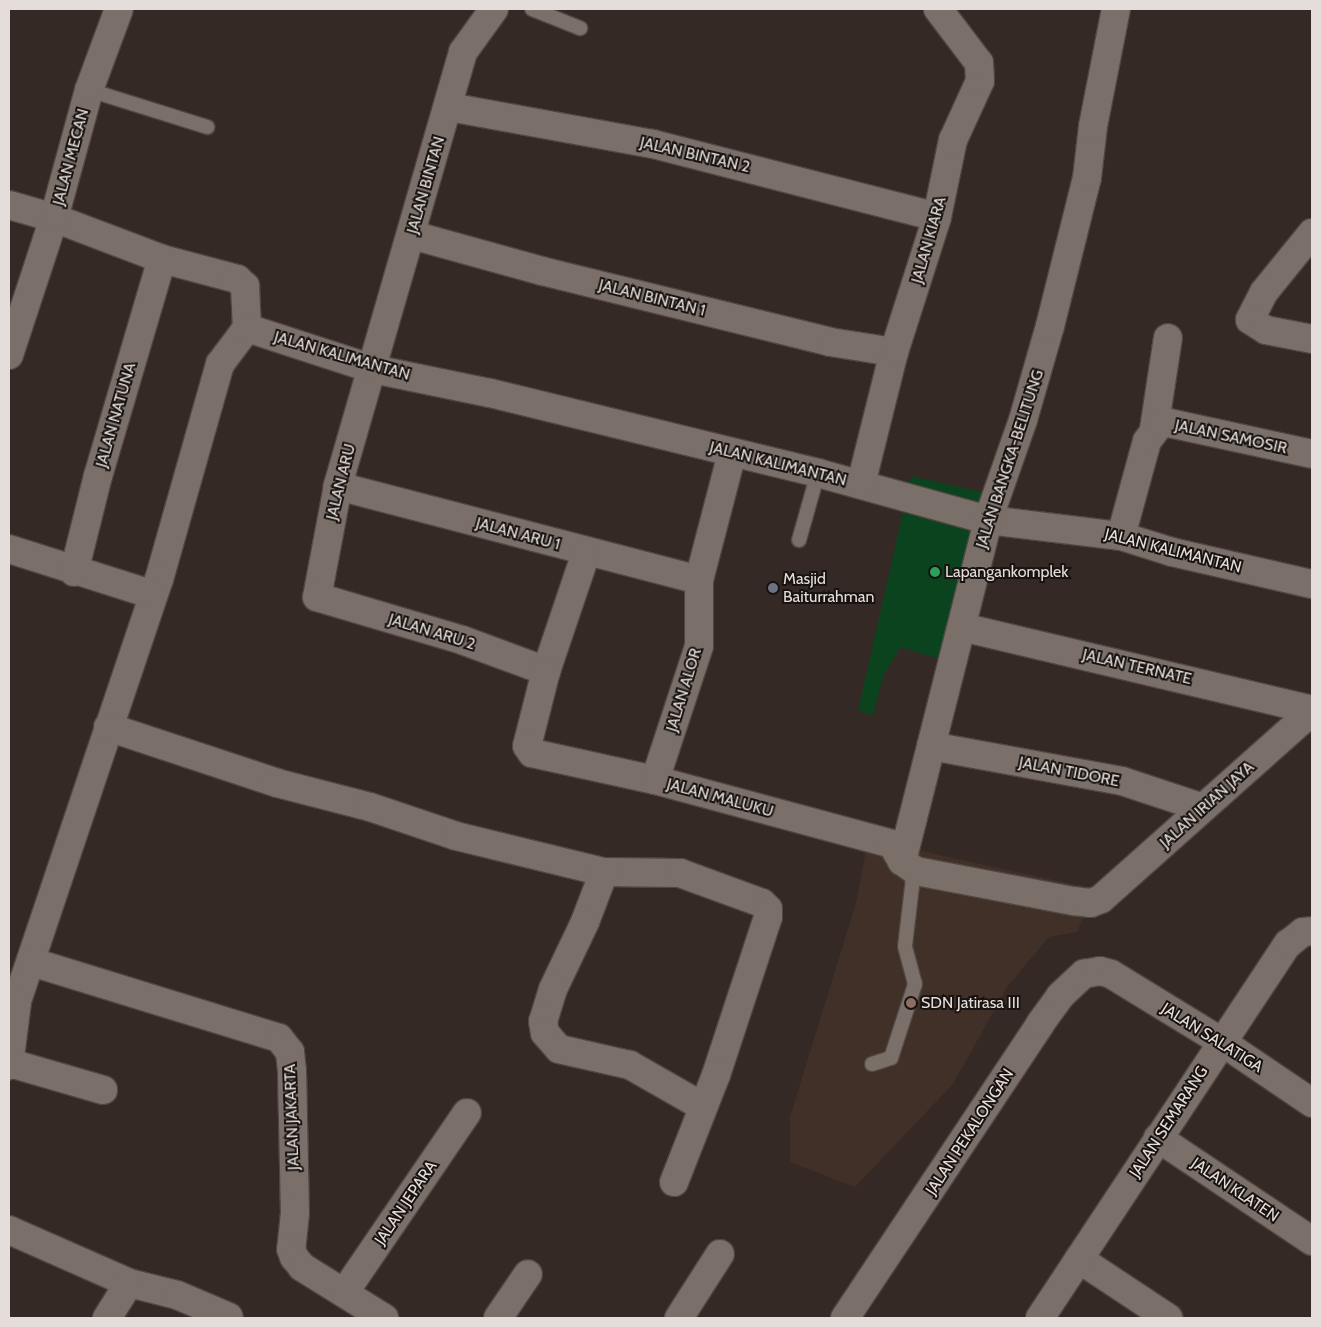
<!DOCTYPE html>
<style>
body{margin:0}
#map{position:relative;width:1321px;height:1327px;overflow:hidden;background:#342924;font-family:Cabin,sans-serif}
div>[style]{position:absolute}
.built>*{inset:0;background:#413028}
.green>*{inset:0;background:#0b431f}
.roads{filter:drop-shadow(1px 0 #4f4742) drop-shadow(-1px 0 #4f4742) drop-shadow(0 1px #4f4742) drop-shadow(0 -1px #4f4742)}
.service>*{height:14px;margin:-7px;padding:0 7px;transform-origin:7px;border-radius:7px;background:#7b6f69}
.minor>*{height:28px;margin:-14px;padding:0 14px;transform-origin:14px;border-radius:14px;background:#7b6f69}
.dots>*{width:14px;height:14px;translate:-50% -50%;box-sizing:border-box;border:2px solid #181311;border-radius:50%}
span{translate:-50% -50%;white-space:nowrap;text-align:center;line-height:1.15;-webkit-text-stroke:4px #181311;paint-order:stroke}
.street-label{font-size:16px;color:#e4ddd9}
.poi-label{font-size:16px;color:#e4ddd9}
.left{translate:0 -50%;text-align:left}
.frame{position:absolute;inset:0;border:10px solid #e4ddd9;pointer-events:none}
</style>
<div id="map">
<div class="built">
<i style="clip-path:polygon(869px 834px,917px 850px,1095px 889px,1077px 932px,1049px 937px,1007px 987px,953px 1084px,855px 1187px,790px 1162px,790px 1117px,856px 903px)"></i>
</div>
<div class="green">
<i style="clip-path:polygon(911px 476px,1000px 496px,957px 665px,901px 647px,883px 676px,873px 715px,858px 711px)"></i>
</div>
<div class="roads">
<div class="service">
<i style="left:532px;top:9px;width:52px;rotate:21.6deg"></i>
<i style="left:89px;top:90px;width:124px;rotate:17.4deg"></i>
<i style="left:799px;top:540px;width:70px;rotate:-74.2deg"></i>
<i style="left:872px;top:1064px;width:20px;rotate:-18deg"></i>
<i style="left:891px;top:1058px;width:78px;rotate:-72deg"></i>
<i style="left:915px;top:984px;width:39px;rotate:-105deg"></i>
<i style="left:905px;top:946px;width:68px;rotate:-83.3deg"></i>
<i style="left:913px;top:878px;width:13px;rotate:-122deg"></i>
</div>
<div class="minor">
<i style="left:494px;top:9px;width:53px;rotate:125.8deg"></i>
<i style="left:463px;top:52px;width:452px;rotate:106.1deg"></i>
<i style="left:338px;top:486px;width:113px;rotate:100.7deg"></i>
<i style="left:317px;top:597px;width:151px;rotate:16.5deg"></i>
<i style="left:462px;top:640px;width:90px;rotate:20.3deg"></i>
<i style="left:449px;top:107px;width:207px;rotate:10.3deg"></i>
<i style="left:653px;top:144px;width:293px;rotate:14.4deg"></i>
<i style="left:9px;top:205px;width:47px;rotate:16.1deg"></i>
<i style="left:54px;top:218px;width:116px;rotate:20.8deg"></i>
<i style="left:162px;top:259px;width:78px;rotate:14.9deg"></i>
<i style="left:237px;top:279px;width:11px;rotate:41deg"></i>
<i style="left:245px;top:286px;width:42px;rotate:87.3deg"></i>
<i style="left:247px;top:328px;width:45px;rotate:126.9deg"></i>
<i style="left:220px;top:364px;width:223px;rotate:105.8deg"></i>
<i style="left:159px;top:579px;width:446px;rotate:108.6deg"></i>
<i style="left:17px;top:1002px;width:64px;rotate:97.2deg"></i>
<i style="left:1312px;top:233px;width:76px;rotate:129.1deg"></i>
<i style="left:1264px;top:292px;width:31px;rotate:117deg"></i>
<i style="left:1250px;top:320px;width:19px;rotate:32deg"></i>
<i style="left:1266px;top:330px;width:47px;rotate:11.1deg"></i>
<i style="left:412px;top:235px;width:135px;rotate:15.5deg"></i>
<i style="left:542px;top:271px;width:297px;rotate:13.8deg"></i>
<i style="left:830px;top:342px;width:65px;rotate:8.9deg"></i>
<i style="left:247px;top:328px;width:133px;rotate:18deg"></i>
<i style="left:373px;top:369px;width:119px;rotate:11.6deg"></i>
<i style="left:490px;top:393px;width:338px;rotate:13.7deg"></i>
<i style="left:818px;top:473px;width:176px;rotate:15.5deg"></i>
<i style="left:988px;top:520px;width:134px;rotate:6.9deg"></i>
<i style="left:1121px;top:536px;width:53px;rotate:17.4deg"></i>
<i style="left:1172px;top:552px;width:144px;rotate:12.9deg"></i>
<i style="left:9px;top:355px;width:144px;rotate:-71.8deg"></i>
<i style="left:54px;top:218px;width:133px;rotate:-74.7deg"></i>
<i style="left:89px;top:90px;width:86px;rotate:-69.7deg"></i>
<i style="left:1154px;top:429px;width:92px;rotate:-81.3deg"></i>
<i style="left:861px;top:484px;width:136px;rotate:-76deg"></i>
<i style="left:894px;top:352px;width:142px;rotate:-72.3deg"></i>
<i style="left:937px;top:217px;width:79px;rotate:-78.3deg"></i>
<i style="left:953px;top:140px;width:65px;rotate:-65.4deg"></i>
<i style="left:980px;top:81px;width:18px;rotate:-93deg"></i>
<i style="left:979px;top:63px;width:68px;rotate:-127.2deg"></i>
<i style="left:338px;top:486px;width:373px;rotate:14.6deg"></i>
<i style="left:1121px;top:536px;width:98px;rotate:-74.7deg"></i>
<i style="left:1147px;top:441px;width:21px;rotate:-53deg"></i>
<i style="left:1160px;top:424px;width:9px;rotate:-6deg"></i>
<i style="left:1169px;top:423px;width:146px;rotate:12.2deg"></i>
<i style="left:9px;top:549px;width:149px;rotate:17.6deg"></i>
<i style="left:586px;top:553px;width:125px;rotate:108.7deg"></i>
<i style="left:546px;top:671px;width:77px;rotate:104.2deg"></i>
<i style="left:527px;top:746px;width:9px;rotate:54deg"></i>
<i style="left:532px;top:753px;width:126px;rotate:12.4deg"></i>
<i style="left:655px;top:780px;width:245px;rotate:15.1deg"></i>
<i style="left:892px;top:844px;width:20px;rotate:60deg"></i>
<i style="left:902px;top:861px;width:17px;rotate:36deg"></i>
<i style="left:916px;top:871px;width:161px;rotate:10.8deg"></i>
<i style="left:1074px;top:901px;width:17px;rotate:7deg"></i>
<i style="left:1091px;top:903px;width:11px;rotate:-22deg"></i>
<i style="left:1101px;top:899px;width:283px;rotate:-41.7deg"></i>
<i style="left:74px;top:572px;width:99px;rotate:-76deg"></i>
<i style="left:98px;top:476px;width:226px;rotate:-73.6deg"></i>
<i style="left:962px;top:627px;width:360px;rotate:13.3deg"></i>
<i style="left:108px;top:727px;width:178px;rotate:18.3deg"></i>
<i style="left:277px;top:783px;width:96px;rotate:14.5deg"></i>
<i style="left:370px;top:807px;width:91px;rotate:18.6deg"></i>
<i style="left:456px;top:836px;width:152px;rotate:13.7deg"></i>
<i style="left:604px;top:872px;width:76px;rotate:0.8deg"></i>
<i style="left:680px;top:873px;width:87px;rotate:20.1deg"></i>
<i style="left:762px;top:903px;width:8px;rotate:45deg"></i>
<i style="left:768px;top:909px;width:8px;rotate:90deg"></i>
<i style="left:768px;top:917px;width:166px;rotate:108.2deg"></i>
<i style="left:716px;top:1075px;width:115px;rotate:111.4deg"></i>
<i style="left:931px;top:746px;width:194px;rotate:10.4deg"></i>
<i style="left:1122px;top:781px;width:85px;rotate:18.4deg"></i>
<i style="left:655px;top:780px;width:141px;rotate:-71.8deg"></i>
<i style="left:699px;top:646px;width:66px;rotate:-90deg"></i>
<i style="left:699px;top:580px;width:131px;rotate:-75.4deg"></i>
<i style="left:902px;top:861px;width:352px;rotate:-75.8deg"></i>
<i style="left:988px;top:520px;width:106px;rotate:-70.7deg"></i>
<i style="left:1023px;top:420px;width:98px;rotate:-74deg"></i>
<i style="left:1050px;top:326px;width:153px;rotate:-76deg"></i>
<i style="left:1087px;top:178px;width:52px;rotate:-83.4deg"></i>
<i style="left:1093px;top:126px;width:119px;rotate:-78.9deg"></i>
<i style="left:604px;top:872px;width:53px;rotate:110.8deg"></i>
<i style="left:585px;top:922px;width:74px;rotate:115.5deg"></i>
<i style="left:553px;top:989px;width:34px;rotate:107deg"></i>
<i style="left:543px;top:1021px;width:12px;rotate:81deg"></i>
<i style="left:545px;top:1033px;width:21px;rotate:49deg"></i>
<i style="left:559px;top:1049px;width:73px;rotate:12.7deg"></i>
<i style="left:630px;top:1065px;width:83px;rotate:29.7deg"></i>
<i style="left:32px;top:962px;width:258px;rotate:17.1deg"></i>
<i style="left:279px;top:1038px;width:18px;rotate:52deg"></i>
<i style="left:290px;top:1052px;width:19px;rotate:84deg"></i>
<i style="left:292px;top:1071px;width:142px;rotate:88.8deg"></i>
<i style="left:295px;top:1213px;width:36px;rotate:96deg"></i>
<i style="left:291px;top:1249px;width:9px;rotate:69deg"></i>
<i style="left:294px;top:1257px;width:13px;rotate:51deg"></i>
<i style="left:302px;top:1267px;width:97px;rotate:31.9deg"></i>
<i style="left:10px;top:1063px;width:97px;rotate:16.2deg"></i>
<i style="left:1158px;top:1138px;width:185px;rotate:33.8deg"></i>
<i style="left:9px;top:1230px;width:131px;rotate:23.8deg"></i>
<i style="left:129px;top:1283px;width:49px;rotate:14deg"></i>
<i style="left:177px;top:1295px;width:56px;rotate:22.9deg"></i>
<i style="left:1079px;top:1259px;width:107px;rotate:33.5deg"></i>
<i style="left:344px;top:1293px;width:218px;rotate:-55.7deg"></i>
<i style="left:107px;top:1318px;width:41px;rotate:-57.8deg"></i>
<i style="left:498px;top:1318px;width:53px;rotate:-55.7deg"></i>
<i style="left:679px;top:1318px;width:76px;rotate:-57.4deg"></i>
<i style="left:845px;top:1318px;width:353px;rotate:-56.4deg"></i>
<i style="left:1040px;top:1024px;width:34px;rotate:-54deg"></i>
<i style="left:1060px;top:996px;width:33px;rotate:-43deg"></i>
<i style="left:1084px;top:974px;width:16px;rotate:-11deg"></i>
<i style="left:1100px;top:971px;width:11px;rotate:15deg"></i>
<i style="left:1111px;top:974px;width:130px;rotate:31.5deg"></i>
<i style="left:1222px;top:1042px;width:109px;rotate:34.1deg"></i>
<i style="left:1040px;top:1318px;width:449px;rotate:-56.5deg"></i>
<i style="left:1288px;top:944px;width:19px;rotate:-39deg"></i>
<i style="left:1303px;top:932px;width:9px;rotate:-6deg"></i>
</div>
</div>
<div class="dots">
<i style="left:935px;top:572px;background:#2e9e5b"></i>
<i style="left:773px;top:588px;background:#6b7280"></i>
<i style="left:911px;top:1003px;background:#8d6e63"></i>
</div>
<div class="street-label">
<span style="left:695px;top:155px;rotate:13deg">JALAN BINTAN 2</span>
<span style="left:71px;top:157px;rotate:-75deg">JALAN MECAN</span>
<span style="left:426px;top:185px;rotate:-74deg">JALAN BINTAN</span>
<span style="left:929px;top:240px;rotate:-74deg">JALAN KIARA</span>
<span style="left:652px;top:298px;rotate:14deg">JALAN BINTAN 1</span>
<span style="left:342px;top:356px;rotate:16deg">JALAN KALIMANTAN</span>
<span style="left:116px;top:415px;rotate:-74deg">JALAN NATUNA</span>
<span style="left:1231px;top:437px;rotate:12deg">JALAN SAMOSIR</span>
<span style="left:1010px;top:459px;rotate:-72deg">JALAN BANGKA-BELITUNG</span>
<span style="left:778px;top:464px;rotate:14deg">JALAN KALIMANTAN</span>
<span style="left:341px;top:482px;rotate:-76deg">JALAN ARU</span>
<span style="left:518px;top:534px;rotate:15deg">JALAN ARU 1</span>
<span style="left:1173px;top:551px;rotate:14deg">JALAN KALIMANTAN</span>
<span style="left:432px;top:632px;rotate:17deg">JALAN ARU 2</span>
<span style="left:1137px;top:667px;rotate:13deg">JALAN TERNATE</span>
<span style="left:684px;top:690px;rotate:-73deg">JALAN ALOR</span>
<span style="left:1069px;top:772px;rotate:11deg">JALAN TIDORE</span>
<span style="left:720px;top:798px;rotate:15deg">JALAN MALUKU</span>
<span style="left:1207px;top:805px;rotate:-42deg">JALAN IRIAN JAYA</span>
<span style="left:1212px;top:1038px;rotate:32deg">JALAN SALATIGA</span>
<span style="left:292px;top:1117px;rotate:-92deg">JALAN JAKARTA</span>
<span style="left:1169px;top:1122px;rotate:-57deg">JALAN SEMARANG</span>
<span style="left:970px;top:1132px;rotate:-57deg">JALAN PEKALONGAN</span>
<span style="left:1235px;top:1190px;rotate:34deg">JALAN KLATEN</span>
<span style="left:406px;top:1203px;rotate:-56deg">JALAN JEPARA</span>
</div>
<div class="poi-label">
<span class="left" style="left:945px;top:572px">Lapangankomplek</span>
<span class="left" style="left:783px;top:588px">Masjid<br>Baiturrahman</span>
<span class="left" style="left:921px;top:1003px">SDN Jatirasa III</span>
</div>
<div class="frame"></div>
</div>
